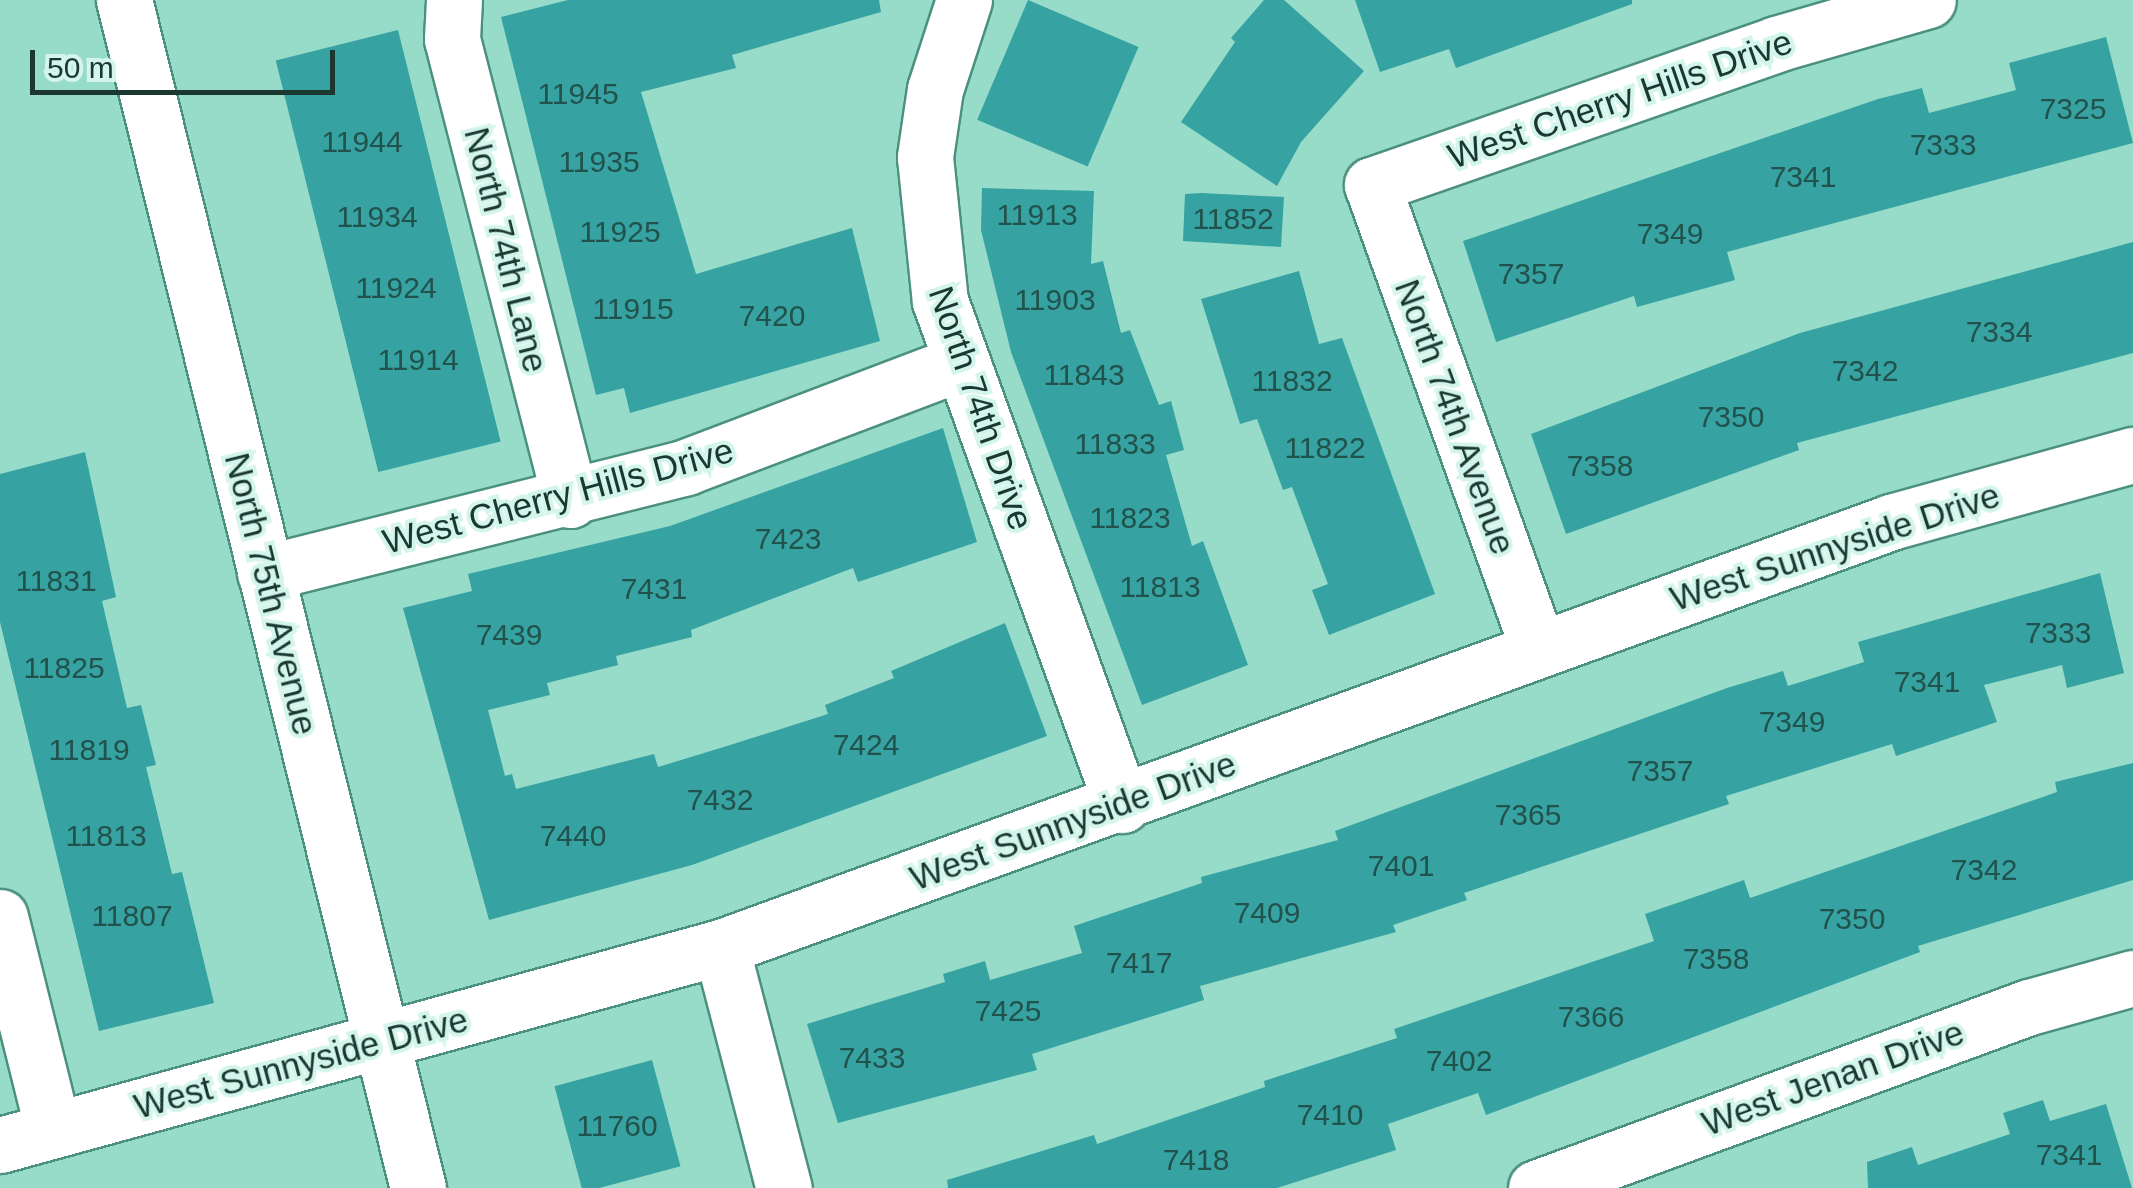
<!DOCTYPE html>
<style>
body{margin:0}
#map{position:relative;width:2133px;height:1188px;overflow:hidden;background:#97dcc9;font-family:Arial,sans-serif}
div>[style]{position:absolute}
.building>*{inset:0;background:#36a2a2;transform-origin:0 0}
.roads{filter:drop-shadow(2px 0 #4c907f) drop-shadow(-2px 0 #4c907f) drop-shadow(0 2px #4c907f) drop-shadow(0 -2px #4c907f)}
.minor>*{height:55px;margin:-27.5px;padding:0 27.5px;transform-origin:27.5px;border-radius:27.5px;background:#fff}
.major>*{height:55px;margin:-27.5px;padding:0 27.5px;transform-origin:27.5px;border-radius:27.5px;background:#fff}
span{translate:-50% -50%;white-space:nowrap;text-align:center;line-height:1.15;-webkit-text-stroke:8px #d4f5eb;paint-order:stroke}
.number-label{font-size:30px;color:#22524c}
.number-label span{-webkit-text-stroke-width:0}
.street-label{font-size:35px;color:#1b3830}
.scale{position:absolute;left:30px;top:50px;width:305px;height:45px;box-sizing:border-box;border:5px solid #1b3830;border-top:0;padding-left:12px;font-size:30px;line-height:35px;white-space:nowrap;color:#1b3830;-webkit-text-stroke:8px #d4f5eb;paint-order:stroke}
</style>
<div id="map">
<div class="building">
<i style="clip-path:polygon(568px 0,879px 0,881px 12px,732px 55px,736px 68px,641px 92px,696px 274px,852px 228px,880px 341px,630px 413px,624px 388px,596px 395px,501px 17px)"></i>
<i style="left:1028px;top:0;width:120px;height:130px;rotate:23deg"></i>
<i style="clip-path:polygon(1264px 0,1284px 0,1364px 71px,1301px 142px,1277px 186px,1181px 122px,1235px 42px,1231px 38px)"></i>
<i style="clip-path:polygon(1355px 0,1632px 0,1632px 4px,1456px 68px,1449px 49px,1380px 72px)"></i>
<i style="left:398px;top:30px;width:424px;height:126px;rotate:76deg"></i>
<i style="clip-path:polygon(2106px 37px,2133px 143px,1727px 252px,1735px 280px,1637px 307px,1634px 296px,1496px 342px,1463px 241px,1878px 99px,1922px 88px,1929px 113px,2016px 90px,2009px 63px)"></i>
<i style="clip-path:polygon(982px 188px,1094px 191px,1091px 264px,1103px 261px,1121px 333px,1130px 330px,1159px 405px,1171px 401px,1184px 450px,1166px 455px,1192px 546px,1203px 541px,1248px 665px,1142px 705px,1011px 352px,981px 230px)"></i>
<i style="clip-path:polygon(1201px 193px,1284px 197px,1281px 247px,1183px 241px,1185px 194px)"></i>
<i style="clip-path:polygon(2133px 242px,2133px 353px,1797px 443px,1799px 450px,1566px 534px,1531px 434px,1800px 333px)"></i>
<i style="clip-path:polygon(1299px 271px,1319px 344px,1342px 338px,1435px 594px,1329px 635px,1312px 590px,1328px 584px,1292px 487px,1283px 490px,1257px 419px,1240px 424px,1201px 299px)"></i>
<i style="clip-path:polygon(943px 428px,977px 542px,858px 582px,853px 568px,691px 630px,692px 637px,616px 656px,618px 665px,547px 683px,550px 695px,488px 710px,505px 776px,512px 774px,516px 789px,654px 754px,658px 767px,727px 746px,828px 714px,825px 705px,894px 678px,891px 671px,1005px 623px,1047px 736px,692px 865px,489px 920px,403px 608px,472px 591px,468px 574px,670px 526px)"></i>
<i style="clip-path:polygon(85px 452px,116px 597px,102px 601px,127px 708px,141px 705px,156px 765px,146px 767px,172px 874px,182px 872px,214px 1003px,99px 1031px,0 622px,0 474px)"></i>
<i style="clip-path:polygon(2100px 573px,2124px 673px,2067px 688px,2062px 665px,1984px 685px,1997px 722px,1896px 756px,1892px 744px,1726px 796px,1729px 804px,1464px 893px,1467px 900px,1393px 925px,1396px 932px,1200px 986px,1204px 1000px,1032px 1054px,1037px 1070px,838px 1123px,807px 1024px,945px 982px,943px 974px,985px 961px,990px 980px,1082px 953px,1074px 926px,1202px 883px,1201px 877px,1338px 840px,1335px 831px,1727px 688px,1783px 671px,1788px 686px,1864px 662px,1858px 642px)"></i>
<i style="clip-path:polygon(2133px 763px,2133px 880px,1918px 946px,1920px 952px,1486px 1115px,1478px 1093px,1388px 1124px,1396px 1150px,1277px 1188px,948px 1188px,947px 1180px,1094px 1135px,1097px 1144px,1265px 1087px,1264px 1081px,1397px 1038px,1394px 1029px,1654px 941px,1645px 914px,1744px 880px,1750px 898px,2057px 792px,2055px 782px)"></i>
<i style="left:652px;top:1060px;width:110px;height:101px;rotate:75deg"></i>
<i style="clip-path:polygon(2043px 1100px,2050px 1121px,2106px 1104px,2132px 1188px,1868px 1188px,1867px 1162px,1912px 1147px,1918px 1165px,2010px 1134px,2003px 1113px)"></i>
</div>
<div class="roads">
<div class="minor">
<i style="left:454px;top:0;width:39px;rotate:93deg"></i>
<i style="left:452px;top:39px;width:476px;rotate:75.6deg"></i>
<i style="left:964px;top:0;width:94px;rotate:108deg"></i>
<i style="left:935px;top:89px;width:69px;rotate:98.4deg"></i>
<i style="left:925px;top:157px;width:145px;rotate:84.1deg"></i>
<i style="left:940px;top:301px;width:536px;rotate:70.14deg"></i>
<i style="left:265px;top:573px;width:434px;rotate:-14.1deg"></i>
<i style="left:686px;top:467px;width:293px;rotate:-20.8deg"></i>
<i style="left:1538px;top:648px;width:492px;rotate:-109.7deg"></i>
<i style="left:1372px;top:185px;width:428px;rotate:-19.2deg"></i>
<i style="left:1776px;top:44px;width:158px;rotate:-16.1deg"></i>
<i style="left:0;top:917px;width:219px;rotate:76deg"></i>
<i style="left:721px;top:947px;width:249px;rotate:75.4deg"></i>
<i style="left:0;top:1145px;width:748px;rotate:-15.36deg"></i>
<i style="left:721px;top:947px;width:1245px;rotate:-19.96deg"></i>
<i style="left:1891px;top:522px;width:251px;rotate:-15.5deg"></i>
<i style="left:1536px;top:1188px;width:525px;rotate:-20.16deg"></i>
<i style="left:2029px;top:1007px;width:108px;rotate:-15.6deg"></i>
</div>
<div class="major">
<i style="left:124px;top:0;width:1224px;rotate:76.1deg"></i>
</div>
</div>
<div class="number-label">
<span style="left:578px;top:94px">11945</span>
<span style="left:2073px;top:109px">7325</span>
<span style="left:362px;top:142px">11944</span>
<span style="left:1943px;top:145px">7333</span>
<span style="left:599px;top:162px">11935</span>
<span style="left:1803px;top:177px">7341</span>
<span style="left:1037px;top:215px">11913</span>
<span style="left:377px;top:217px">11934</span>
<span style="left:1233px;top:219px">11852</span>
<span style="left:620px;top:232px">11925</span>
<span style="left:1670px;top:234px">7349</span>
<span style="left:1531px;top:274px">7357</span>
<span style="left:396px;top:288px">11924</span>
<span style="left:1055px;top:300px">11903</span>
<span style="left:633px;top:309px">11915</span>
<span style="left:772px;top:316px">7420</span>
<span style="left:1999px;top:332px">7334</span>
<span style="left:418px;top:360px">11914</span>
<span style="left:1865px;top:371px">7342</span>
<span style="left:1084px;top:375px">11843</span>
<span style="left:1292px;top:381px">11832</span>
<span style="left:1731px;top:417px">7350</span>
<span style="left:1115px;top:444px">11833</span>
<span style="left:1325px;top:448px">11822</span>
<span style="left:1600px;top:466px">7358</span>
<span style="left:1130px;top:518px">11823</span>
<span style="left:788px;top:539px">7423</span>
<span style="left:56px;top:581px">11831</span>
<span style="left:1160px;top:587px">11813</span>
<span style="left:654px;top:589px">7431</span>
<span style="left:2058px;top:633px">7333</span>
<span style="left:509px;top:635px">7439</span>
<span style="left:64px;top:668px">11825</span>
<span style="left:1927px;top:682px">7341</span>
<span style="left:1792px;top:722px">7349</span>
<span style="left:866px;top:745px">7424</span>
<span style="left:89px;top:750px">11819</span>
<span style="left:1660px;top:771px">7357</span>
<span style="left:720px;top:800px">7432</span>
<span style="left:1528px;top:815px">7365</span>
<span style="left:106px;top:836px">11813</span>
<span style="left:573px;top:836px">7440</span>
<span style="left:1401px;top:866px">7401</span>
<span style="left:1984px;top:870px">7342</span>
<span style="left:1267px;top:913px">7409</span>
<span style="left:132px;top:916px">11807</span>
<span style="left:1852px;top:919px">7350</span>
<span style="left:1716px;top:959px">7358</span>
<span style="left:1139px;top:963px">7417</span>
<span style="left:1008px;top:1011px">7425</span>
<span style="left:1591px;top:1017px">7366</span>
<span style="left:872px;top:1058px">7433</span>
<span style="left:1459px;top:1061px">7402</span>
<span style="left:1330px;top:1115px">7410</span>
<span style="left:617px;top:1126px">11760</span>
<span style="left:2069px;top:1155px">7341</span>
<span style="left:1196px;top:1160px">7418</span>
</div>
<div class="street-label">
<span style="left:1620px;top:99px;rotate:-19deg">West Cherry Hills Drive</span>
<span style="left:506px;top:250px;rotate:76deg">North 74th Lane</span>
<span style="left:981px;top:408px;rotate:71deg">North 74th Drive</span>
<span style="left:1455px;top:417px;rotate:70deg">North 74th Avenue</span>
<span style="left:558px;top:496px;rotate:-15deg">West Cherry Hills Drive</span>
<span style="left:1835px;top:547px;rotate:-18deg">West Sunnyside Drive</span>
<span style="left:271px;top:594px;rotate:76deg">North 75th Avenue</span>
<span style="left:1073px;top:821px;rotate:-20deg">West Sunnyside Drive</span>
<span style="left:301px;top:1063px;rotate:-15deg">West Sunnyside Drive</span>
<span style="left:1833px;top:1078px;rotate:-20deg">West Jenan Drive</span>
</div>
<div class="scale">50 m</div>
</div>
